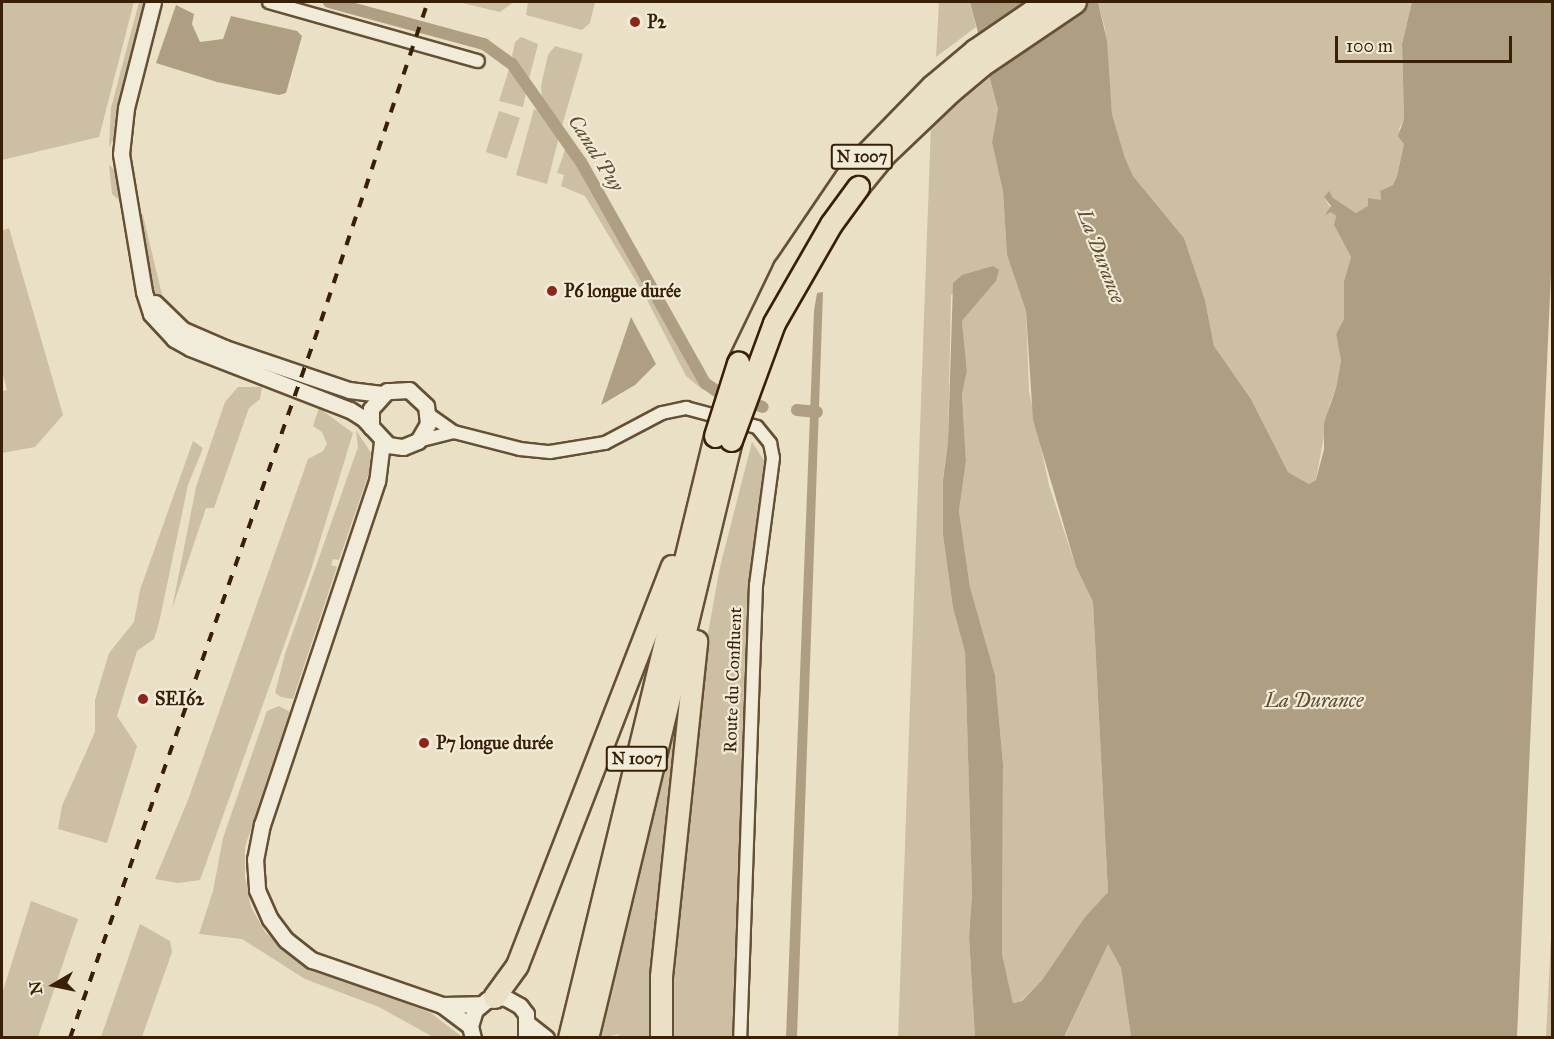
<!DOCTYPE html>
<meta charset="utf-8">
<style>
body{margin:0}
#map{position:relative;width:1554px;height:1039px;overflow:hidden;background:#eae0c5;font-family:"IM FELL Great Primer",serif}
div>[style]{position:absolute}
.green>*{inset:0;background:#ccbfa4;transform-origin:0 0}
.water>*{inset:0;background:#ae9f83}
.canal>*{height:12px;margin:-6px;padding:0 6px;transform-origin:6px;border-radius:6px;background:#ae9f83}
.roads{filter:drop-shadow(2px 0 #655034) drop-shadow(-2px 0 #655034) drop-shadow(0 2px #655034) drop-shadow(0 -2px #655034)}
.minor>*{height:12px;margin:-6px;padding:0 6px;transform-origin:6px;border-radius:6px;background:#f1ebd9}
.tertiary>*{height:15px;margin:-7.5px;padding:0 7.5px;transform-origin:7.5px;border-radius:7.5px;background:#f1ebd9}
.trunk>*{height:21px;margin:-10.5px;padding:0 10.5px;transform-origin:10.5px;border-radius:10.5px;background:#eae0c5}
.rail>*{height:4px;margin-top:-2px;transform-origin:0;background:repeating-linear-gradient(90deg,#392004 0 10px,transparent 0 20px)}
.bridges{filter:drop-shadow(2px 0 #392004) drop-shadow(-2px 0 #392004) drop-shadow(0 2px #392004) drop-shadow(0 -2px #392004)}
.trunk-bridge>*{height:21px;margin:-10.5px;padding:0 10.5px;transform-origin:10.5px;border-radius:10.5px;background:#eae0c5}
.dots>*{width:16px;height:16px;translate:-50% -50%;box-sizing:border-box;border:3px solid #f1ebd9;border-radius:50%}
span{translate:-50% -50%;white-space:nowrap;text-align:center;line-height:1.15;-webkit-text-stroke:4.5px #f1ebd9;paint-order:stroke}
.shield-label span{padding:2px 4px;background:#f1ebd9;border:2px solid;border-radius:4px;-webkit-text-stroke-width:0}
.shield-label{font-size:16px;color:#392004;font-weight:700}
.poi-label{font-size:18px;color:#392004;font-weight:700}
.left{translate:0 -50%;text-align:left}
.street-label{font-size:18px;color:#392004}
.water-label{font-size:20px;color:#624c30;font-style:italic}
.frame{position:absolute;inset:0;border:3px solid #392004;pointer-events:none}
.north{position:absolute;left:24px;top:955px;width:60px;height:60px;-webkit-text-stroke:4px #f1ebd9;paint-order:stroke;rotate:261deg;font-size:16px;font-weight:700;line-height:24px;text-align:center;color:#392004}
.north::after{content:'';display:block;margin:auto;width:21px;height:27px;background:#392004;clip-path:polygon(50% 0,100% 100%,50% 72%,0 100%)}
.scale{position:absolute;left:1335px;top:36px;width:177px;height:27px;box-sizing:border-box;border:3px solid #392004;border-top:0;padding-left:8px;font-size:18px;line-height:21px;white-space:nowrap;color:#392004;-webkit-text-stroke:4px #f1ebd9;paint-order:stroke}
</style>
<div id="map">
<div class="green">
<div style="clip-path:polygon(2px 2px,134px 2px,99px 137px,2px 160px)"></div>
<div style="clip-path:polygon(139px 2px,147px 2px,115px 137px,109px 147px,111px 108px)"></div>
<div style="clip-path:polygon(458px 2px,514px 2px,500px 12px)"></div>
<div style="clip-path:polygon(528px 2px,595px 2px,590px 23px,582px 30px,526px 15px)"></div>
<div style="clip-path:polygon(939px 2px,970px 2px,976px 27px,936px 57px)"></div>
<div style="clip-path:polygon(1098px 2px,1412px 2px,1402px 44px,1404px 119px,1399px 129px,1404px 144px,1397px 176px,1393px 185px,1380px 191px,1381px 200px,1356px 213px,1327px 195px,1325px 199px,1336px 217px,1334px 225px,1351px 257px,1344px 281px,1344px 319px,1336px 334px,1341px 361px,1336px 388px,1330px 403px,1316px 480px,1309px 484px,1288px 472px,1251px 399px,1214px 346px,1205px 300px,1184px 238px,1133px 176px,1125px 158px,1112px 114px,1105px 29px)"></div>
<div style="clip-path:polygon(521px 37px,538px 44px,529px 79px,512px 57px,515px 42px)"></div>
<div style="clip-path:polygon(555px 46px,583px 54px,561px 129px,542px 100px,541px 86px,548px 55px)"></div>
<div style="clip-path:polygon(510px 66px,527px 89px,523px 107px,499px 101px)"></div>
<div style="clip-path:polygon(991px 74px,998px 109px,992px 142px,1003px 192px,1007px 255px,1026px 311px,1029px 391px,1049px 485px,1076px 567px,1093px 602px,1108px 892px,1085px 917px,1042px 980px,1021px 1001px,1013px 1003px,1002px 954px,1003px 764px,995px 675px,970px 587px,959px 511px,966px 461px,962px 394px,967px 371px,962px 321px,996px 281px,992px 266px,951px 295px,948px 441px,943px 477px,943px 535px,953px 608px,965px 651px,972px 894px,969px 937px,975px 1037px,898px 1038px,931px 124px)"></div>
<div style="clip-path:polygon(540px 103px,560px 133px,547px 184px,516px 175px,534px 109px,538px 111px)"></div>
<div style="left:499px;top:111px;width:22px;height:43px;rotate:18deg"></div>
<div style="clip-path:polygon(566px 147px,704px 387px,703px 390px,686px 376px,645px 296px,585px 196px,561px 186px,564px 175px,557px 173px)"></div>
<div style="clip-path:polygon(109px 165px,116px 171px,119px 200px,112px 194px)"></div>
<div style="clip-path:polygon(134px 208px,143px 215px,162px 295px,184px 319px,230px 341px,232px 348px,194px 331px,156px 297px)"></div>
<div style="clip-path:polygon(9px 228px,63px 415px,35px 447px,2px 453px,2px 391px,7px 390px,2px 371px,2px 231px)"></div>
<div style="clip-path:polygon(238px 387px,262px 387px,260px 399px,249px 408px,214px 508px,206px 508px,172px 609px,196px 487px,225px 402px)"></div>
<div style="clip-path:polygon(319px 408px,353px 433px,311px 570px,200px 880px,178px 883px,155px 879px,188px 800px,308px 459px,323px 451px,327px 444px,322px 432px,313px 426px)"></div>
<div style="clip-path:polygon(356px 430px,371px 453px,369px 473px,339px 560px,333px 559px,331px 565px,337px 567px,293px 699px,281px 697px,275px 693px,285px 654px,358px 447px)"></div>
<div style="clip-path:polygon(193px 441px,203px 448px,188px 485px,159px 623px,154px 639px,137px 651px,117px 716px,137px 746px,107px 843px,58px 829px,62px 806px,95px 732px,95px 700px,109px 653px,134px 622px,140px 590px)"></div>
<div style="clip-path:polygon(752px 442px,767px 465px,750px 584px,732px 1037px,670px 1038px,671px 958px,700px 677px,720px 567px)"></div>
<div style="clip-path:polygon(279px 706px,290px 712px,245px 847px,245px 877px,251px 907px,265px 932px,302px 964px,431px 1013px,462px 1037px,433px 1037px,379px 1007px,305px 979px,242px 939px,199px 934px,213px 891px,223px 838px,267px 711px)"></div>
<div style="clip-path:polygon(676px 716px,680px 718px,655px 1037px,617px 1037px,620px 1034px,601px 1038px)"></div>
<div style="clip-path:polygon(31px 901px,78px 919px,38px 1037px,2px 1037px,2px 994px)"></div>
<div style="clip-path:polygon(1552px 917px,1552px 1037px,1546px 1037px)"></div>
<div style="clip-path:polygon(140px 924px,170px 941px,172px 952px,142px 1037px,101px 1037px)"></div>
<div style="clip-path:polygon(1108px 943px,1121px 968px,1131px 1037px,1064px 1038px)"></div>
</div>
<div class="water">
<div style="clip-path:polygon(970px 2px,1098px 2px,1107px 41px,1112px 114px,1125px 158px,1133px 176px,1184px 238px,1205px 300px,1214px 346px,1251px 399px,1288px 472px,1309px 484px,1316px 480px,1324px 449px,1324px 423px,1336px 388px,1341px 361px,1336px 334px,1344px 319px,1344px 281px,1351px 257px,1334px 225px,1336px 216px,1331px 212px,1325px 215px,1331px 206px,1324px 197px,1329px 191px,1333px 198px,1356px 213px,1368px 206px,1368px 198px,1381px 200px,1380px 191px,1393px 185px,1397px 176px,1404px 144px,1398px 136px,1404px 119px,1402px 44px,1412px 2px,1552px 2px,1552px 251px,1517px 1037px,1131px 1037px,1121px 968px,1108px 944px,1064px 1037px,975px 1037px,969px 937px,972px 894px,965px 652px,953px 608px,943px 535px,943px 480px,948px 441px,953px 283px,962px 275px,993px 266px,999px 270px,996px 281px,962px 321px,967px 371px,962px 394px,966px 461px,959px 511px,970px 587px,995px 675px,1003px 764px,1002px 954px,1013px 1003px,1022px 1001px,1042px 980px,1085px 917px,1108px 892px,1093px 602px,1076px 567px,1033px 420px,1026px 311px,1007px 255px,1003px 192px,992px 142px,998px 109px)"></div>
<div style="clip-path:polygon(176px 5px,194px 14px,192px 24px,200px 42px,223px 39px,231px 16px,297px 31px,302px 36px,286px 93px,279px 95px,217px 82px,156px 63px)"></div>
<div style="clip-path:polygon(823px 292px,797px 1037px,786px 1038px,814px 311px,817px 293px)"></div>
<div style="clip-path:polygon(631px 317px,656px 364px,635px 385px,601px 405px)"></div>
</div>
<div class="canal">
<div style="left:329px;top:2px;width:161px;rotate:15.2deg"></div>
<div style="left:484px;top:44px;width:34px;rotate:36deg"></div>
<div style="left:512px;top:64px;width:120px;rotate:54.9deg"></div>
<div style="left:581px;top:162px;width:253px;rotate:60.7deg"></div>
<div style="left:705px;top:383px;width:16px;rotate:35deg"></div>
<div style="left:718px;top:392px;width:47px;rotate:18.4deg"></div>
<div style="left:797px;top:410px;width:20px;rotate:6deg"></div>
</div>
<div class="roads">
<div class="minor">
<div style="left:269px;top:2px;width:217px;rotate:15.8deg"></div>
<div style="left:428px;top:414px;width:32px;rotate:35deg"></div>
<div style="left:454px;top:432px;width:68px;rotate:14.4deg"></div>
<div style="left:520px;top:449px;width:30px;rotate:6deg"></div>
<div style="left:550px;top:452px;width:56px;rotate:-9.3deg"></div>
<div style="left:605px;top:443px;width:64px;rotate:-27.8deg"></div>
<div style="left:662px;top:413px;width:25px;rotate:-12deg"></div>
<div style="left:686px;top:408px;width:73px;rotate:15deg"></div>
<div style="left:757px;top:427px;width:21px;rotate:51deg"></div>
<div style="left:770px;top:443px;width:15px;rotate:79deg"></div>
<div style="left:773px;top:458px;width:128px;rotate:97.6deg"></div>
<div style="left:756px;top:585px;width:453px;rotate:92deg"></div>
<div style="left:418px;top:441px;width:37px;rotate:-14deg"></div>
</div>
<div class="tertiary">
<div style="left:153px;top:2px;width:109px;rotate:104.3deg"></div>
<div style="left:126px;top:108px;width:46px;rotate:96.2deg"></div>
<div style="left:121px;top:154px;width:140px;rotate:80.5deg"></div>
<div style="left:144px;top:292px;width:23px;rotate:72deg"></div>
<div style="left:151px;top:314px;width:34px;rotate:47deg"></div>
<div style="left:174px;top:339px;width:18px;rotate:29deg"></div>
<div style="left:190px;top:348px;width:172px;rotate:21.2deg"></div>
<div style="left:350px;top:410px;width:15px;rotate:32deg"></div>
<div style="left:363px;top:418px;width:37px;rotate:47deg"></div>
<div style="left:388px;top:445px;width:15px;rotate:8deg"></div>
<div style="left:403px;top:447px;width:16px;rotate:-22deg"></div>
<div style="left:418px;top:441px;width:20px;rotate:-60deg"></div>
<div style="left:428px;top:424px;width:18px;rotate:-96deg"></div>
<div style="left:426px;top:406px;width:23px;rotate:-137deg"></div>
<div style="left:409px;top:390px;width:22px;rotate:177deg"></div>
<div style="left:387px;top:391px;width:24px;rotate:132deg"></div>
<div style="left:371px;top:409px;width:18px;rotate:90deg"></div>
<div style="left:155px;top:303px;width:39px;rotate:44deg"></div>
<div style="left:183px;top:330px;width:46px;rotate:23.2deg"></div>
<div style="left:225px;top:348px;width:131px;rotate:18.7deg"></div>
<div style="left:349px;top:390px;width:33px;rotate:7deg"></div>
<div style="left:382px;top:442px;width:39px;rotate:97deg"></div>
<div style="left:377px;top:481px;width:362px;rotate:108.5deg"></div>
<div style="left:262px;top:824px;width:36px;rotate:101deg"></div>
<div style="left:255px;top:859px;width:31px;rotate:86deg"></div>
<div style="left:257px;top:890px;width:32px;rotate:66deg"></div>
<div style="left:270px;top:919px;width:26px;rotate:53deg"></div>
<div style="left:286px;top:940px;width:33px;rotate:38deg"></div>
<div style="left:312px;top:960px;width:138px;rotate:19.1deg"></div>
<div style="left:442px;top:1005px;width:35px;rotate:37deg"></div>
<div style="left:442px;top:1005px;width:39px;rotate:-1deg"></div>
<div style="left:528px;top:1024px;width:23px;rotate:38deg"></div>
<div style="left:473px;top:1038px;width:12px;rotate:-104deg"></div>
<div style="left:470px;top:1026px;width:17px;rotate:-73deg"></div>
<div style="left:475px;top:1010px;width:16px;rotate:-40deg"></div>
<div style="left:487px;top:1000px;width:17px;rotate:-10deg"></div>
<div style="left:504px;top:997px;width:18px;rotate:29deg"></div>
<div style="left:520px;top:1006px;width:10px;rotate:53deg"></div>
<div style="left:526px;top:1014px;width:24px;rotate:90deg"></div>
</div>
<div class="trunk">
<div style="left:858px;top:187px;width:41px;rotate:-50.9deg"></div>
<div style="left:884px;top:155px;width:91px;rotate:-43.7deg"></div>
<div style="left:950px;top:92px;width:42px;rotate:-40.2deg"></div>
<div style="left:982px;top:65px;width:112px;rotate:-34.1deg"></div>
<div style="left:738px;top:363px;width:106px;rotate:-64.2deg"></div>
<div style="left:784px;top:268px;width:121px;rotate:-55.8deg"></div>
<div style="left:852px;top:168px;width:115px;rotate:-45.7deg"></div>
<div style="left:932px;top:86px;width:56px;rotate:-39.9deg"></div>
<div style="left:975px;top:50px;width:85px;rotate:-34.4deg"></div>
<div style="left:494px;top:997px;width:39px;rotate:-54deg"></div>
<div style="left:517px;top:965px;width:428px;rotate:-68.8deg"></div>
<div style="left:569px;top:1038px;width:619px;rotate:-76.37deg"></div>
<div style="left:587px;top:1038px;width:615px;rotate:-76.46deg"></div>
<div style="left:661px;top:1038px;width:62px;rotate:-90deg"></div>
<div style="left:661px;top:976px;width:337px;rotate:-84deg"></div>
</div>
</div>
<div class="rail">
<div style="left:70px;top:1038px;width:760px;rotate:-70.71deg"></div>
<div style="left:321px;top:321px;width:336px;rotate:-71.5deg"></div>
</div>
<div class="bridges">
<div class="trunk-bridge">
<div style="left:715px;top:436px;width:77px;rotate:-72.5deg"></div>
<div style="left:731px;top:440px;width:125px;rotate:-69.8deg"></div>
<div style="left:774px;top:323px;width:114px;rotate:-60.1deg"></div>
<div style="left:831px;top:224px;width:46px;rotate:-53.9deg"></div>
</div>
</div>
<div class="dots">
<div style="left:635px;top:22px;background:#8f2418"></div>
<div style="left:552px;top:291px;background:#8f2418"></div>
<div style="left:143px;top:699px;background:#8f2418"></div>
<div style="left:424px;top:743px;background:#8f2418"></div>
</div>
<div class="shield-label">
<span style="left:862px;top:157px">N 1007</span>
<span style="left:637px;top:759px">N 1007</span>
</div>
<div class="poi-label">
<span class="left" style="left:647px;top:22px">P2</span>
<span class="left" style="left:564px;top:291px">P6 longue durée</span>
<span class="left" style="left:155px;top:699px">SEI62</span>
<span class="left" style="left:436px;top:743px">P7 longue durée</span>
</div>
<div class="street-label">
<span style="left:733px;top:680px;rotate:-88deg">Route du Confluent</span>
</div>
<div class="water-label">
<span style="left:596px;top:153px;rotate:58deg">Canal Puy</span>
<span style="left:1101px;top:256px;rotate:69deg">La Durance</span>
<span style="left:1314px;top:700px">La Durance</span>
</div>
<div class="frame"></div>
<div class="north">N</div>
<div class="scale">100 m</div>
</div>
